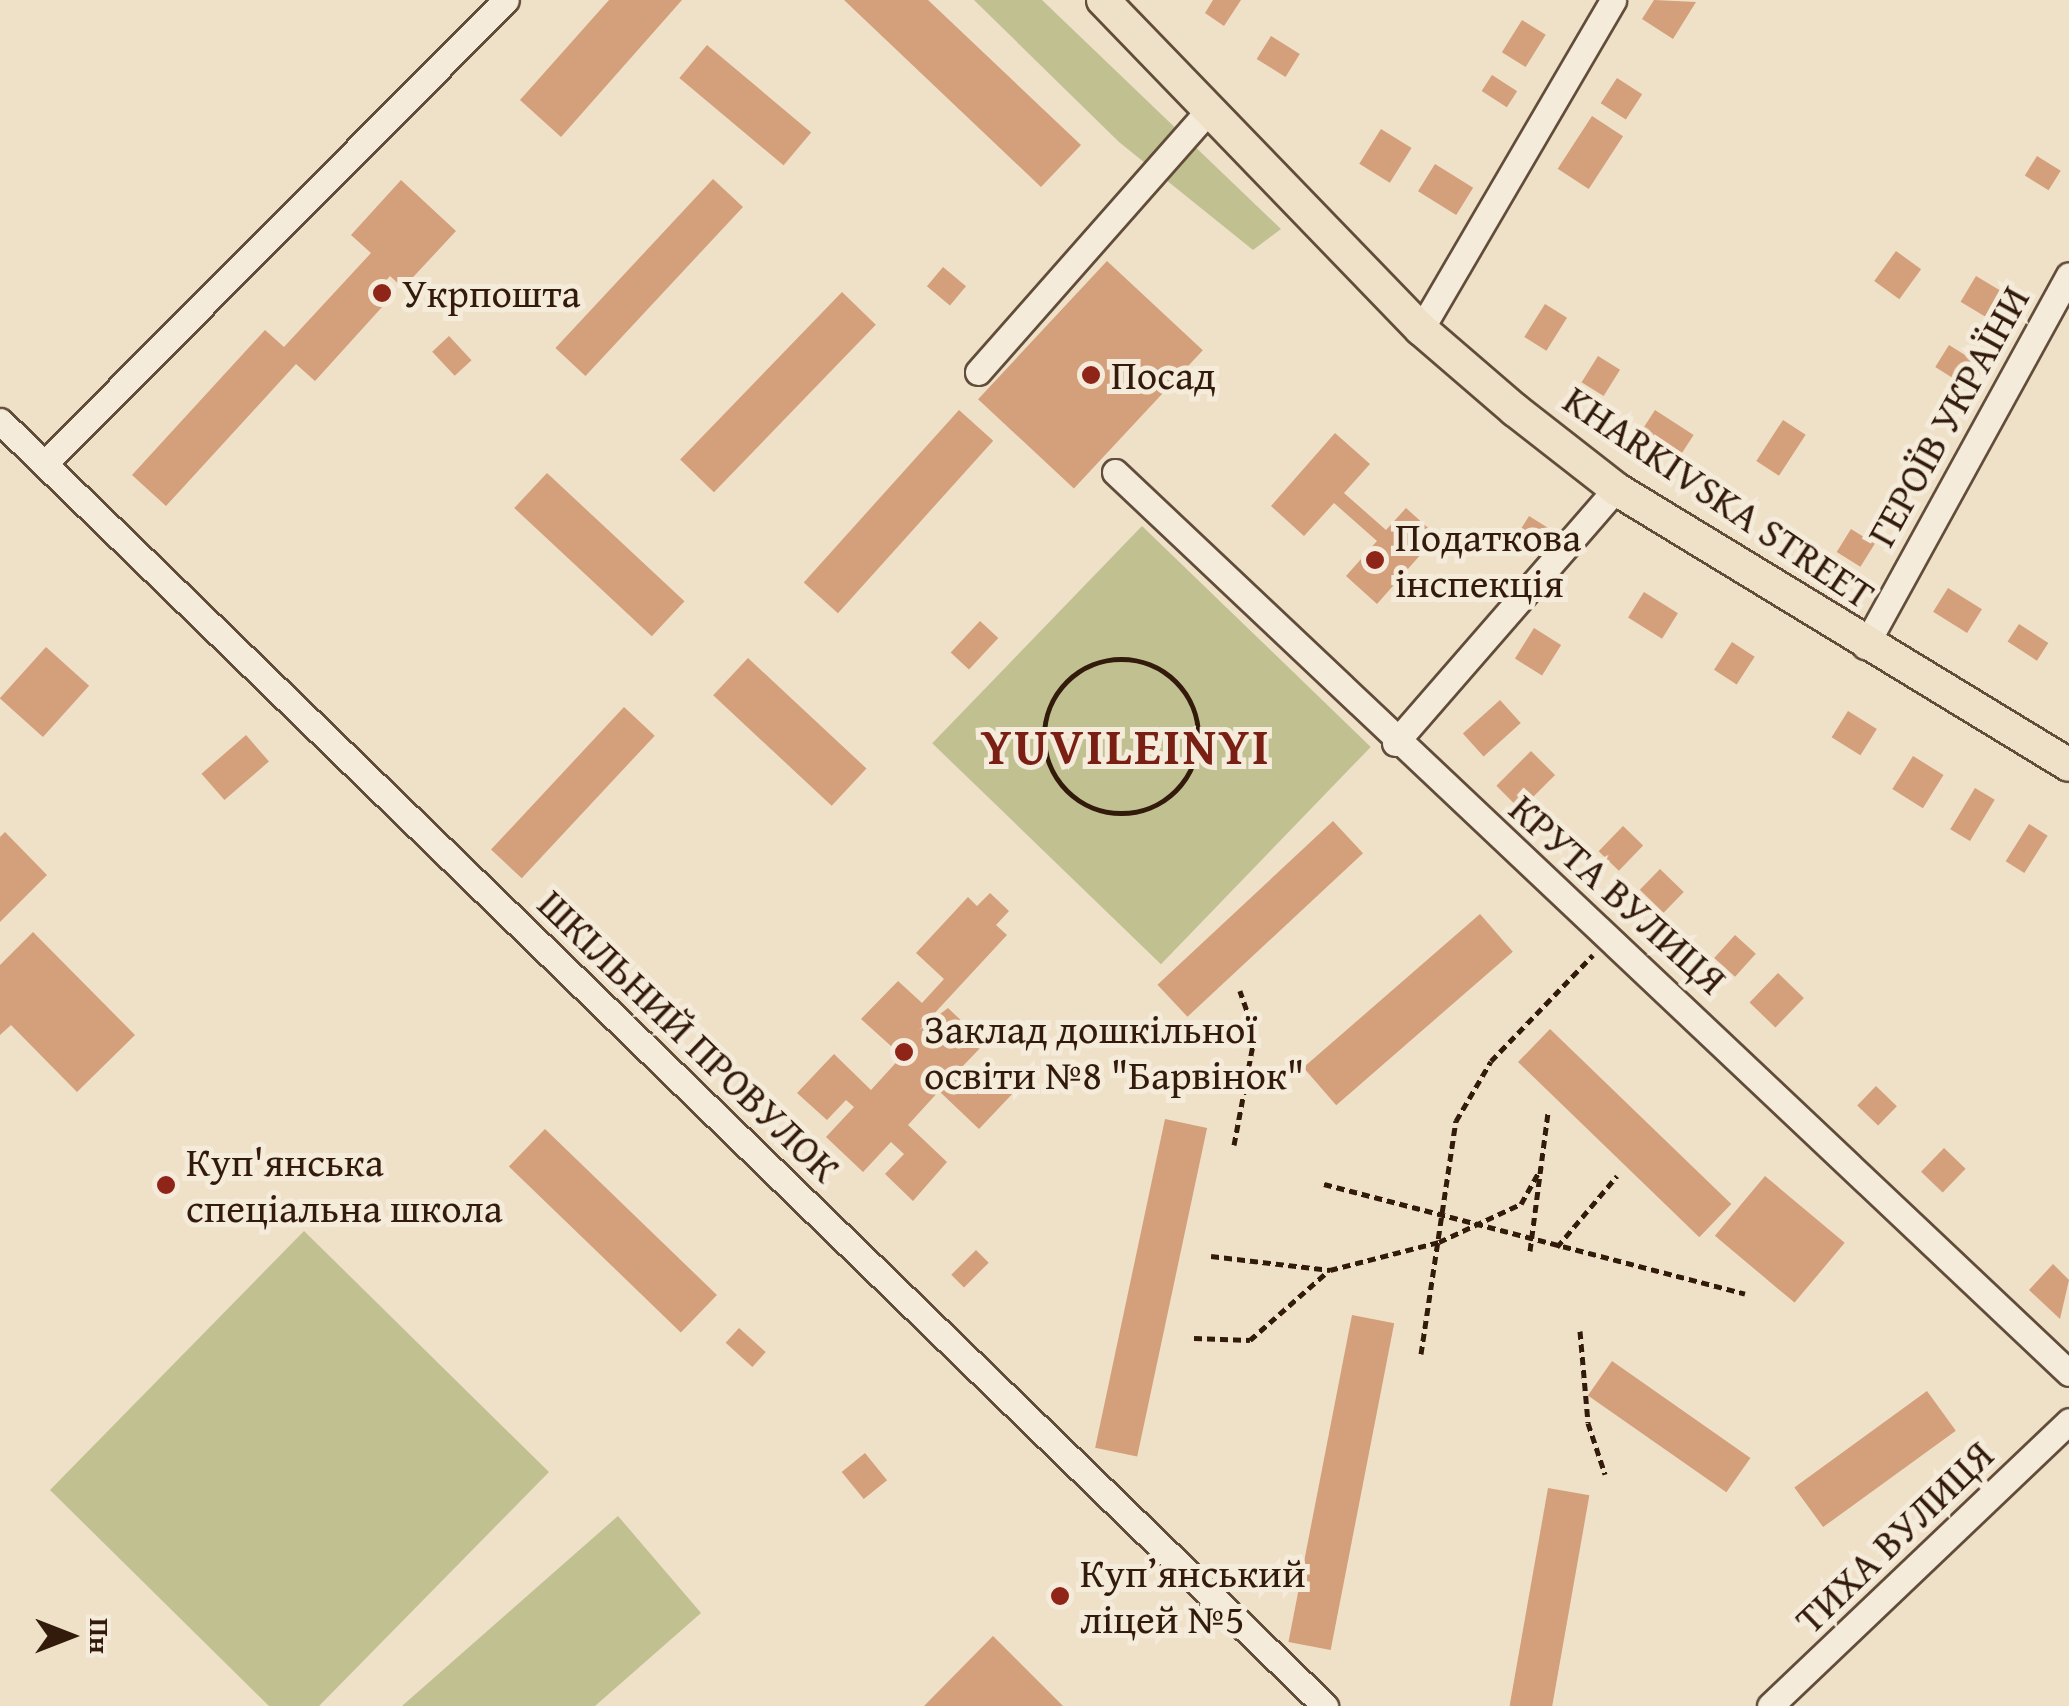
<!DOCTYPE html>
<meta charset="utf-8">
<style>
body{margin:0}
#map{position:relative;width:2069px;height:1706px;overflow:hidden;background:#efe0c8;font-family:"Gentium Book Plus",serif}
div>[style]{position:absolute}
.green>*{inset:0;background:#c0c091;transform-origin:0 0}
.building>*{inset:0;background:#d49f7b;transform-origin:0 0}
.path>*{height:5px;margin-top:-2.5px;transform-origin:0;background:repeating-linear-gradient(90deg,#331b0b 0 8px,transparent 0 13px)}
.path>.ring{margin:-2.5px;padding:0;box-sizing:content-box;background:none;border:5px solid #331b0b;border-radius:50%}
.roads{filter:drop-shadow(2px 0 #624c3a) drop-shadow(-2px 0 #624c3a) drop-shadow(0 2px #624c3a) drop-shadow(0 -2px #624c3a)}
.minor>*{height:25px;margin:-12.5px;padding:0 12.5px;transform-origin:12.5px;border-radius:12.5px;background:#f5ebdb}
.major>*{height:32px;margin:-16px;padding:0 16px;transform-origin:16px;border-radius:16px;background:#efe0c8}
.dots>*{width:28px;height:28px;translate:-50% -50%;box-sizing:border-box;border:5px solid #f5ebdb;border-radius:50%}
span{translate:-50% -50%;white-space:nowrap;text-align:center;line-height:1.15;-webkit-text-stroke:10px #f5ebdb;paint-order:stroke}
.poi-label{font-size:40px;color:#331b0b}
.left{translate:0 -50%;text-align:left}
.street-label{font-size:40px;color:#331b0b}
.district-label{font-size:50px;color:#7a1f14;font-weight:700;letter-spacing:2.5px}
.north{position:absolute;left:20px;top:1586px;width:100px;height:100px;-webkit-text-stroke:8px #f5ebdb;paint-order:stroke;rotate:90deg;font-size:28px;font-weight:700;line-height:40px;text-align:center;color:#331b0b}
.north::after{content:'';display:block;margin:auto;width:35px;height:45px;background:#331b0b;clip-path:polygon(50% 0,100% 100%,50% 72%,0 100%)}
</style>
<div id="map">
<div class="green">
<div style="clip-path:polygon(974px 0,1042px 0,1281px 229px,1253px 250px,1119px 142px)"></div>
<div style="left:1142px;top:526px;width:318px;height:302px;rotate:44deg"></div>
<div style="clip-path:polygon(304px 1231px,549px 1472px,319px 1706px,269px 1706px,50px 1490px)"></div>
<div style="clip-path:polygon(618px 1516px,701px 1613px,595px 1706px,402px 1706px)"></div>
</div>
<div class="building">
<div style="clip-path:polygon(609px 0,682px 0,561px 137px,520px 100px)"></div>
<div style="clip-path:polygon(844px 0,928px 0,1081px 145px,1041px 187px)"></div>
<div style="clip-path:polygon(1213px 0,1241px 0,1224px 26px,1205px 13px)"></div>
<div style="clip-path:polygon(1654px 0,1696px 2px,1673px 39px,1642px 19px)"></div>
<div style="left:1522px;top:20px;width:28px;height:38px;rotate:32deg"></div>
<div style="left:1271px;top:36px;width:34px;height:27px;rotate:32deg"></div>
<div style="left:707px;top:45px;width:136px;height:43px;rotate:40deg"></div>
<div style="left:1492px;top:75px;width:30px;height:19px;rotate:33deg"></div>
<div style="left:1617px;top:78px;width:30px;height:30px;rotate:33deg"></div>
<div style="left:1592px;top:116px;width:37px;height:63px;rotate:33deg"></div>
<div style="left:1381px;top:129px;width:36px;height:41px;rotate:32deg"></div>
<div style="left:2037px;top:156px;width:28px;height:23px;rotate:32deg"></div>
<div style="left:1435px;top:164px;width:45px;height:32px;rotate:32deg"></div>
<div style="left:713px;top:179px;width:41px;height:231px;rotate:43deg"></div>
<div style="clip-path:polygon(401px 180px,456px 231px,403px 288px,390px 276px,372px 296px,383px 306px,315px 381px,296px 364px,166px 506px,132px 475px,265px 330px,284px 347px,371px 253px,351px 235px)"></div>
<div style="left:1896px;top:251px;width:31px;height:37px;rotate:36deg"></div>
<div style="left:1107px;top:261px;width:131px;height:189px;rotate:43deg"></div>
<div style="left:943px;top:267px;width:30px;height:25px;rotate:40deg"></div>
<div style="left:1976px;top:276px;width:33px;height:30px;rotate:31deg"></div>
<div style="left:842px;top:292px;width:47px;height:233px;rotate:44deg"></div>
<div style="left:1545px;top:304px;width:26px;height:39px;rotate:32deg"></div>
<div style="left:449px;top:336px;width:33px;height:23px;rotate:47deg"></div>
<div style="left:1949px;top:345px;width:39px;height:26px;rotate:32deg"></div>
<div style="left:1598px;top:356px;width:26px;height:31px;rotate:32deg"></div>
<div style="left:959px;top:410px;width:46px;height:232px;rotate:42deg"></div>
<div style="left:1655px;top:410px;width:46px;height:27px;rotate:33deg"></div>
<div style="left:1783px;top:420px;width:27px;height:49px;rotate:33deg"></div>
<div style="clip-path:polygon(1335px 433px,1370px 464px,1344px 493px,1386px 530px,1406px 508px,1437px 536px,1377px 604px,1346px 576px,1377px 541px,1334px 503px,1304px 536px,1271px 506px)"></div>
<div style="left:547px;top:473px;width:188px;height:48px;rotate:43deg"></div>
<div style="left:1529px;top:516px;width:26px;height:26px;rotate:32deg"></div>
<div style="left:1851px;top:529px;width:28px;height:27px;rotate:32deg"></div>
<div style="left:1948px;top:588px;width:40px;height:28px;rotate:32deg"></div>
<div style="left:1644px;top:592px;width:40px;height:30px;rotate:32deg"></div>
<div style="left:980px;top:621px;width:25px;height:43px;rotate:43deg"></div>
<div style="left:2019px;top:624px;width:35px;height:21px;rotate:33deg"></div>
<div style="left:1534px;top:628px;width:32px;height:36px;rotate:32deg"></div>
<div style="left:1732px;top:642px;width:27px;height:33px;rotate:33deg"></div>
<div style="left:46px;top:647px;width:58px;height:69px;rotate:42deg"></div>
<div style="left:748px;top:658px;width:162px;height:51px;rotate:43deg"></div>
<div style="left:1500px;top:700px;width:31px;height:50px;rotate:48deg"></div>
<div style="left:624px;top:707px;width:42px;height:195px;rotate:43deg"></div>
<div style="left:1848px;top:711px;width:34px;height:31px;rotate:32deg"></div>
<div style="left:246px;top:735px;width:35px;height:59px;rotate:49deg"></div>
<div style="left:1531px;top:751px;width:34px;height:49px;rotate:45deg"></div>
<div style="left:1913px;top:756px;width:36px;height:39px;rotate:32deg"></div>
<div style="left:1975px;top:788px;width:23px;height:48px;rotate:31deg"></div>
<div style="left:1333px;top:821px;width:44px;height:240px;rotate:47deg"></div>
<div style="left:2029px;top:824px;width:22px;height:44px;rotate:32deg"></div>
<div style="left:1623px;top:826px;width:28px;height:35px;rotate:44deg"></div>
<div style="clip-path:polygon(5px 832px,47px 875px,0 922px,0 837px)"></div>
<div style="left:1660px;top:869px;width:33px;height:29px;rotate:44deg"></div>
<div style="clip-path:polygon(990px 893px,1009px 911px,996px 925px,1007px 935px,919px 1030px,948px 1008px,985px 1043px,961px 1068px,975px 1081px,990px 1065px,1016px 1090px,979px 1129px,939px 1091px,908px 1125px,947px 1162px,913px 1201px,885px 1174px,904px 1154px,891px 1142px,863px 1172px,826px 1137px,854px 1107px,846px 1100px,827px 1120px,797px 1093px,834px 1054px,871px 1090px,902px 1056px,861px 1019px,898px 981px,922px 1003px,944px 979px,916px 953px,968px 897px,977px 906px)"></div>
<div style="left:1480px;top:914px;width:50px;height:234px;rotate:49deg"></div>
<div style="clip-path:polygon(33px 932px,135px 1035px,77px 1092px,11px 1025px,0 1035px,0 965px)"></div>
<div style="left:1735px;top:935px;width:28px;height:31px;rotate:42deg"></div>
<div style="left:1778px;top:973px;width:36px;height:41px;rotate:44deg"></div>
<div style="left:1550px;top:1029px;width:252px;height:46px;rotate:44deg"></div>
<div style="left:1876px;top:1086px;width:29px;height:27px;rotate:44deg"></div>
<div style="left:1165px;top:1119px;width:43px;height:336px;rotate:12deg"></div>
<div style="left:545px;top:1129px;width:239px;height:52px;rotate:44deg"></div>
<div style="left:1944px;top:1148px;width:30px;height:33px;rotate:44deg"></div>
<div style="left:1765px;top:1176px;width:104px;height:78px;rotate:40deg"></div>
<div style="left:976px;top:1250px;width:18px;height:35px;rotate:45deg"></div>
<div style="clip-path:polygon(2053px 1264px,2069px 1280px,2060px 1319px,2029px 1290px)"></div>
<div style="left:1352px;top:1315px;width:43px;height:333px;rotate:11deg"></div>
<div style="left:739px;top:1328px;width:36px;height:20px;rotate:42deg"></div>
<div style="left:1612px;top:1361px;width:169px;height:42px;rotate:35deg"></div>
<div style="left:1927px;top:1391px;width:49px;height:164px;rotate:54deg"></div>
<div style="left:865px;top:1453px;width:35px;height:30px;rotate:51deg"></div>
<div style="left:1548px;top:1488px;width:42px;height:221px;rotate:10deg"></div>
<div style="clip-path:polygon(993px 1636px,1063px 1706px,924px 1706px)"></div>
</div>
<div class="path">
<div class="ring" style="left:1044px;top:659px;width:149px;height:149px"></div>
<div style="left:1234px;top:1145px;width:113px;rotate:-79.3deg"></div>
<div style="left:1255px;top:1034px;width:46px;rotate:-109.2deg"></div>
<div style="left:1324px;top:1184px;width:435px;rotate:14.6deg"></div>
<div style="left:1557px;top:1247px;width:93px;rotate:-49.8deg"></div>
<div style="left:1530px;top:1251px;width:139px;rotate:-82.6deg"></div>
<div style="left:1211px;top:1256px;width:120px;rotate:6.7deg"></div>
<div style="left:1330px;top:1270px;width:113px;rotate:-14.4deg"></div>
<div style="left:1439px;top:1242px;width:90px;rotate:-24.9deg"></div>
<div style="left:1521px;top:1204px;width:41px;rotate:-60.9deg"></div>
<div style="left:1580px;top:1331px;width:92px;rotate:85deg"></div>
<div style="left:1588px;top:1423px;width:54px;rotate:71.6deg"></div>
<div style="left:1194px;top:1338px;width:56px;rotate:2deg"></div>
<div style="left:1250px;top:1340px;width:103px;rotate:-41.4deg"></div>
<div style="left:1421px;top:1354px;width:236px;rotate:-81.5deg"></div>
<div style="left:1456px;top:1121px;width:69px;rotate:-59.7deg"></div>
<div style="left:1491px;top:1061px;width:147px;rotate:-46.1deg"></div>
</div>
<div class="roads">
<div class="minor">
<div style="left:1421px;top:329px;width:381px;rotate:-59.7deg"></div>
<div style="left:978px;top:372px;width:351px;rotate:-48.6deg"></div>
<div style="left:0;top:421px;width:1846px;rotate:44.12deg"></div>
<div style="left:45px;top:463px;width:653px;rotate:-45.12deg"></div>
<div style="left:1115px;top:472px;width:1312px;rotate:43.36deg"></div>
<div style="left:1865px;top:646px;width:423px;rotate:-61.2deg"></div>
<div style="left:1395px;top:743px;width:337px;rotate:-49deg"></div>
<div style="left:1770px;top:1706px;width:413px;rotate:-43.6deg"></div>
</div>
<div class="major">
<div style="left:1103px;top:0;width:458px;rotate:46deg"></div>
<div style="left:1421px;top:329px;width:124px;rotate:40.8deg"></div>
<div style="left:1515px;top:410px;width:128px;rotate:38deg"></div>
<div style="left:1616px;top:489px;width:530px;rotate:31.35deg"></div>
</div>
</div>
<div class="dots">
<div style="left:382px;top:293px;background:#8f2418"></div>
<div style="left:1091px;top:375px;background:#8f2418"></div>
<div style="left:1375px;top:560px;background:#8f2418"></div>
<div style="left:904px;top:1052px;background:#8f2418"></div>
<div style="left:166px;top:1185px;background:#8f2418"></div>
<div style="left:1060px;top:1596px;background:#8f2418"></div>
</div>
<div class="poi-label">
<span class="left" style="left:402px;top:293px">Укрпошта</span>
<span class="left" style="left:1111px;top:375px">Посад</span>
<span class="left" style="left:1395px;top:560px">Податкова<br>інспекція</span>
<span class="left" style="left:924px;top:1052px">Заклад дошкільної<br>освіти №8 "Барвінок"</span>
<span class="left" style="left:186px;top:1185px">Куп'янська<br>спеціальна школа</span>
<span class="left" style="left:1080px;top:1596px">Куп’янський<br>ліцей №5</span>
</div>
<div class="street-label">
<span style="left:1948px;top:416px;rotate:-61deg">ГЕРОЇВ УКРАЇНИ</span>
<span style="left:1719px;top:497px;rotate:34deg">KHARKIVSKA STREET</span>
<span style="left:1618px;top:894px;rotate:42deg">КРУТА ВУЛИЦЯ</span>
<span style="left:689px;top:1036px;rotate:44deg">ШКІЛЬНИЙ ПРОВУЛОК</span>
<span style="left:1894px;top:1537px;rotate:-44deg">ТИХА ВУЛИЦЯ</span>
</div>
<div class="district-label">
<span style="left:1126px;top:746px">YUVILEINYI</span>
</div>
<div class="north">Пн</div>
</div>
